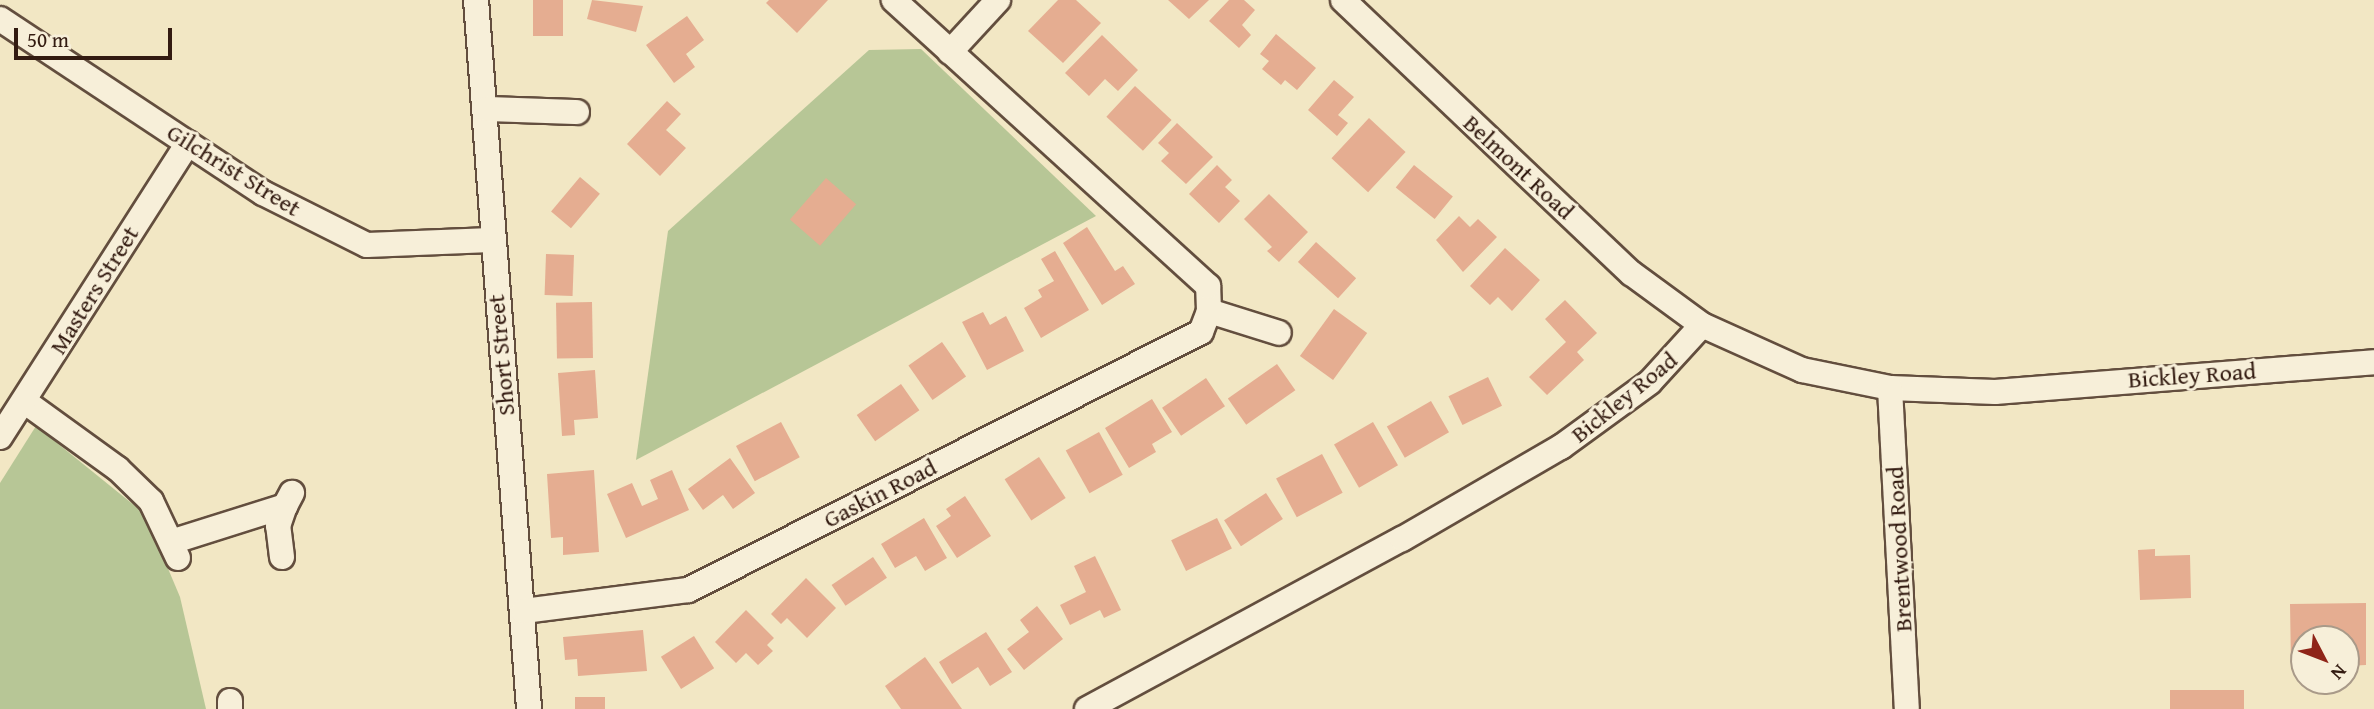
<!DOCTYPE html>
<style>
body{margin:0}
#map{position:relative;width:2374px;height:709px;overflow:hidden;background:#f2e7c4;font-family:"Gentium Book Plus",serif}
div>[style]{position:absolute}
.green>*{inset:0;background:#b7c696}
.building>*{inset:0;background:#e5ad91;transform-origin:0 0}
.roads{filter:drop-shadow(2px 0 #634e3e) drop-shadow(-2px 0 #634e3e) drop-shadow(0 2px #634e3e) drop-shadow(0 -2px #634e3e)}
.minor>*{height:24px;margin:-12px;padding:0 12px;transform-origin:12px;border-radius:12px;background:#f7efd9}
span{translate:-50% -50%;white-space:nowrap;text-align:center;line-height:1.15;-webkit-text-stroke:6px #f7efd9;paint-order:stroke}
.street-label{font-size:24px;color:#331b11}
.north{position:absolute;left:2290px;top:625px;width:70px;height:70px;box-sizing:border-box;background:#f7efd9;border:2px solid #a99a89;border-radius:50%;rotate:132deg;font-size:19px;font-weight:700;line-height:28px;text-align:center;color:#331b11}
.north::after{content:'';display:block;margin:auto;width:24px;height:32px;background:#8f2418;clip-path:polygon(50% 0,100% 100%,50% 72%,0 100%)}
.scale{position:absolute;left:14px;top:28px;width:158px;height:32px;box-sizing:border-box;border:4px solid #331b11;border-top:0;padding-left:9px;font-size:21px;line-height:24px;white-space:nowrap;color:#331b11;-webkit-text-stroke:5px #f7efd9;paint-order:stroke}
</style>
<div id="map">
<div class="green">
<div style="clip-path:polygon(921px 49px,1096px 216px,636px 460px,668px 231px,869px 50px)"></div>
<div style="clip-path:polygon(36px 426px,145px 514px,180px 597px,206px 709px,0 709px,0 483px)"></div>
</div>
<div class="building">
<div style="left:533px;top:0;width:30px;height:36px"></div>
<div style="clip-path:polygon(592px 0,643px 6px,636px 32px,587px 19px)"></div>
<div style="clip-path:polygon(769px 0,828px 0,797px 33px,766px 3px)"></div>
<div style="clip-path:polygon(1058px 0,1076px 0,1101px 23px,1063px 63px,1028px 31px)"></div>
<div style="clip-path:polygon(1168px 0,1209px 0,1189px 19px)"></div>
<div style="clip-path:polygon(1229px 0,1244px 0,1255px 10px,1242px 25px,1251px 35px,1239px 48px,1209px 21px)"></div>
<div style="clip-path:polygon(687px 16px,704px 40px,686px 54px,695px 67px,674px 83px,646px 45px)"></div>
<div style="clip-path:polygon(1276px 34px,1316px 68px,1297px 90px,1285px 80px,1281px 85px,1262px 69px,1269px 61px,1260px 54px)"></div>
<div style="clip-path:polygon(1102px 35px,1138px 70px,1118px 91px,1105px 79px,1089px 96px,1065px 73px)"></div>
<div style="clip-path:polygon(1334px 80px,1354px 97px,1338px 115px,1348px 123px,1337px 136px,1308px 110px)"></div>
<div style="left:1135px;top:86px;width:50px;height:42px;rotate:43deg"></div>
<div style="clip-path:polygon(667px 101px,681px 114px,666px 130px,686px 148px,660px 176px,627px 144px)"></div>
<div style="left:1369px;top:118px;width:50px;height:55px;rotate:43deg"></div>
<div style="clip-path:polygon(1177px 123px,1213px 157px,1186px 184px,1161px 161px,1169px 153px,1158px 143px)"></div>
<div style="clip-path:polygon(1217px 165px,1232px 180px,1225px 187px,1240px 201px,1219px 223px,1189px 194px)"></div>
<div style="left:1414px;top:165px;width:50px;height:29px;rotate:39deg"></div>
<div style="left:580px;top:177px;width:26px;height:45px;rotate:40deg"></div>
<div style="left:826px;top:178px;width:40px;height:55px;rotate:41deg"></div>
<div style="clip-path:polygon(1269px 194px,1308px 232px,1279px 262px,1267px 251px,1272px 247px,1244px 219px)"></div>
<div style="clip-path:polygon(1459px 216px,1470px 227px,1478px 219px,1497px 237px,1463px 272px,1436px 240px)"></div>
<div style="clip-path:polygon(1087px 227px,1115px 271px,1123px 266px,1135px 284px,1102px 305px,1063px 243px)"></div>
<div style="left:1316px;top:242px;width:54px;height:27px;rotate:42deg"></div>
<div style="clip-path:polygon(1505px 248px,1540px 280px,1512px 311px,1498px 297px,1490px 305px,1470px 286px)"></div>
<div style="clip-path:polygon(1055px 251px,1089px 310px,1041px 338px,1024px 308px,1042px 297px,1038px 290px,1054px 281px,1041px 259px)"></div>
<div style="left:546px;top:254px;width:28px;height:41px;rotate:2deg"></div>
<div style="clip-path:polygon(1565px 300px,1597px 333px,1577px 352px,1584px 360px,1547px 395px,1529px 377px,1566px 342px,1545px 319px)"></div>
<div style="left:592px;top:302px;width:56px;height:36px;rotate:89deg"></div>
<div style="left:1334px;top:309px;width:41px;height:58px;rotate:36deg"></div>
<div style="clip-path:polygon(983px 312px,990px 325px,1006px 316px,1024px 351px,987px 370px,962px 322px)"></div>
<div style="left:942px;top:342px;width:42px;height:41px;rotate:55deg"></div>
<div style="left:1277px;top:364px;width:32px;height:60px;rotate:55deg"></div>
<div style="clip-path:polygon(595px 370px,598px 418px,574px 420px,575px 435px,562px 436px,558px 373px)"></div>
<div style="left:1488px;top:377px;width:32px;height:44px;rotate:64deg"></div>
<div style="left:1206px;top:378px;width:34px;height:53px;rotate:56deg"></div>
<div style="left:901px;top:384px;width:32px;height:54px;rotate:55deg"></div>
<div style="clip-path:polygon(1152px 399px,1172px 432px,1152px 444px,1156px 452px,1129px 468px,1105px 428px)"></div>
<div style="left:1431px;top:401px;width:36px;height:51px;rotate:60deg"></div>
<div style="left:781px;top:422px;width:40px;height:51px;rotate:62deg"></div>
<div style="left:1373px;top:422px;width:50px;height:45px;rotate:60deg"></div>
<div style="left:1099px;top:432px;width:49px;height:38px;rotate:61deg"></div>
<div style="left:1322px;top:454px;width:44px;height:52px;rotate:62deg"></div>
<div style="left:1039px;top:457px;width:49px;height:41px;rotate:57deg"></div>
<div style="clip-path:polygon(730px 458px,755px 493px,733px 509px,723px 495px,703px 510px,688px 489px)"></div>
<div style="clip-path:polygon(594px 470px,599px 552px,563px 555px,563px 537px,551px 538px,547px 474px)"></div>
<div style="clip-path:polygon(672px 470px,689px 510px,626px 538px,607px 494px,632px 483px,642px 506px,658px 499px,650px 480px)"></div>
<div style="left:1266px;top:493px;width:31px;height:50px;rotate:57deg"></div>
<div style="clip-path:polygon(965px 496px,991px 536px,957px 558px,936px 526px,951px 516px,946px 509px)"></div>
<div style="clip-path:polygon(924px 518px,947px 558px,925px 571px,916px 556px,895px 568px,881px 544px)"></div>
<div style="left:1217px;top:518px;width:34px;height:51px;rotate:64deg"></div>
<div style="clip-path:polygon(2155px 549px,2155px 556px,2190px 555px,2191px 598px,2140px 600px,2138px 550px)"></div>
<div style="clip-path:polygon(1095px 556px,1121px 610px,1104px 618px,1100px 610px,1070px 625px,1060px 605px,1086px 592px,1074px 566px)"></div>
<div style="left:873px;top:557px;width:25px;height:50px;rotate:56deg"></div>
<div style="clip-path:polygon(806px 578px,836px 608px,807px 638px,787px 618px,781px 624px,771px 614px)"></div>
<div style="clip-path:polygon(2366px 603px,2366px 665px,2346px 666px,2346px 639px,2304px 639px,2304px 666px,2291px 666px,2290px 604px)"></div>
<div style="clip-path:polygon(1037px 606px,1063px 639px,1024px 670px,1007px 649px,1029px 632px,1020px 620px)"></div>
<div style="clip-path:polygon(746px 610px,774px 638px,767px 645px,773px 651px,758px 665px,746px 653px,736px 663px,715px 642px)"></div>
<div style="clip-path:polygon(643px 630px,647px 671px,578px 676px,577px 659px,565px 660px,563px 637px)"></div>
<div style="clip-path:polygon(986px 632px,1012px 672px,990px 686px,978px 667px,952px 684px,939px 662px)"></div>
<div style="left:694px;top:636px;width:38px;height:39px;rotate:58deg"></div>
<div style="clip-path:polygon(925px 657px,962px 709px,901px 709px,885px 686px)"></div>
<div style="left:2244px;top:690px;width:19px;height:74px;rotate:90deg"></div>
<div style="left:605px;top:697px;width:12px;height:30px;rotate:90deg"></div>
</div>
<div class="roads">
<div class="minor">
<div style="left:476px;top:0;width:711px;rotate:85.72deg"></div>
<div style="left:1343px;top:0;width:397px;rotate:43.5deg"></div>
<div style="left:1631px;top:273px;width:88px;rotate:36.2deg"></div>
<div style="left:1702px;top:325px;width:110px;rotate:24.2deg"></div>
<div style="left:1802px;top:370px;width:90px;rotate:11.6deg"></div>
<div style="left:1890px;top:388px;width:105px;rotate:2.2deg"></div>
<div style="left:1995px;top:392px;width:380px;rotate:-4.5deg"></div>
<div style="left:0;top:19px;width:315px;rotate:33.5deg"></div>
<div style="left:263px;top:193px;width:116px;rotate:26.6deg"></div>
<div style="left:367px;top:245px;width:124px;rotate:-2.3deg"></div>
<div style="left:950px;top:52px;width:71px;rotate:-47.3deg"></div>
<div style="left:486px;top:109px;width:91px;rotate:1.9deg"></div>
<div style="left:1209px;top:311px;width:73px;rotate:17.4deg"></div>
<div style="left:1890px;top:388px;width:321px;rotate:87deg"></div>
<div style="left:24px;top:401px;width:116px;rotate:35.9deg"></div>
<div style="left:118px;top:469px;width:46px;rotate:44.1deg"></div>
<div style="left:151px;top:501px;width:63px;rotate:64.7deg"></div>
<div style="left:0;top:437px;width:349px;rotate:-57.4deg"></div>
<div style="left:171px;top:542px;width:120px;rotate:-17.5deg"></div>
<div style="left:285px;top:506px;width:15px;rotate:-62deg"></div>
<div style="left:282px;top:557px;width:31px;rotate:-97deg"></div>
<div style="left:278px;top:526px;width:21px;rotate:-71deg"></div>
<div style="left:524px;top:611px;width:165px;rotate:-7.3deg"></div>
<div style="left:688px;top:590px;width:574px;rotate:-26.7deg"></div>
<div style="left:1201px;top:332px;width:22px;rotate:-69deg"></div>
<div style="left:1209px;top:311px;width:25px;rotate:-92deg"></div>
<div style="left:1208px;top:286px;width:425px;rotate:-137.7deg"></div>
<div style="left:230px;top:709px;width:8px;rotate:-90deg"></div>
<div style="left:1087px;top:709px;width:358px;rotate:-28.4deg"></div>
<div style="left:1402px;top:539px;width:184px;rotate:-30.1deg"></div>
<div style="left:1561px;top:447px;width:110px;rotate:-36.1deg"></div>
<div style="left:1650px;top:382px;width:77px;rotate:-47.6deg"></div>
</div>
</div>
<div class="street-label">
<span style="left:1519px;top:167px;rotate:43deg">Belmont Road</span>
<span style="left:234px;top:170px;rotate:32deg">Gilchrist Street</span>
<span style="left:94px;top:290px;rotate:-58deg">Masters Street</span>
<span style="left:501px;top:355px;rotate:-95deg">Short Street</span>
<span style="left:2192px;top:375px;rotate:-4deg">Bickley Road</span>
<span style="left:1624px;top:397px;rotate:-39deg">Bickley Road</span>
<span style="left:880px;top:493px;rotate:-27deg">Gaskin Road</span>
<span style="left:1899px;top:549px;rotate:-93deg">Brentwood Road</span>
</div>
<div class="north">N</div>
<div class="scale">50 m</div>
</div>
